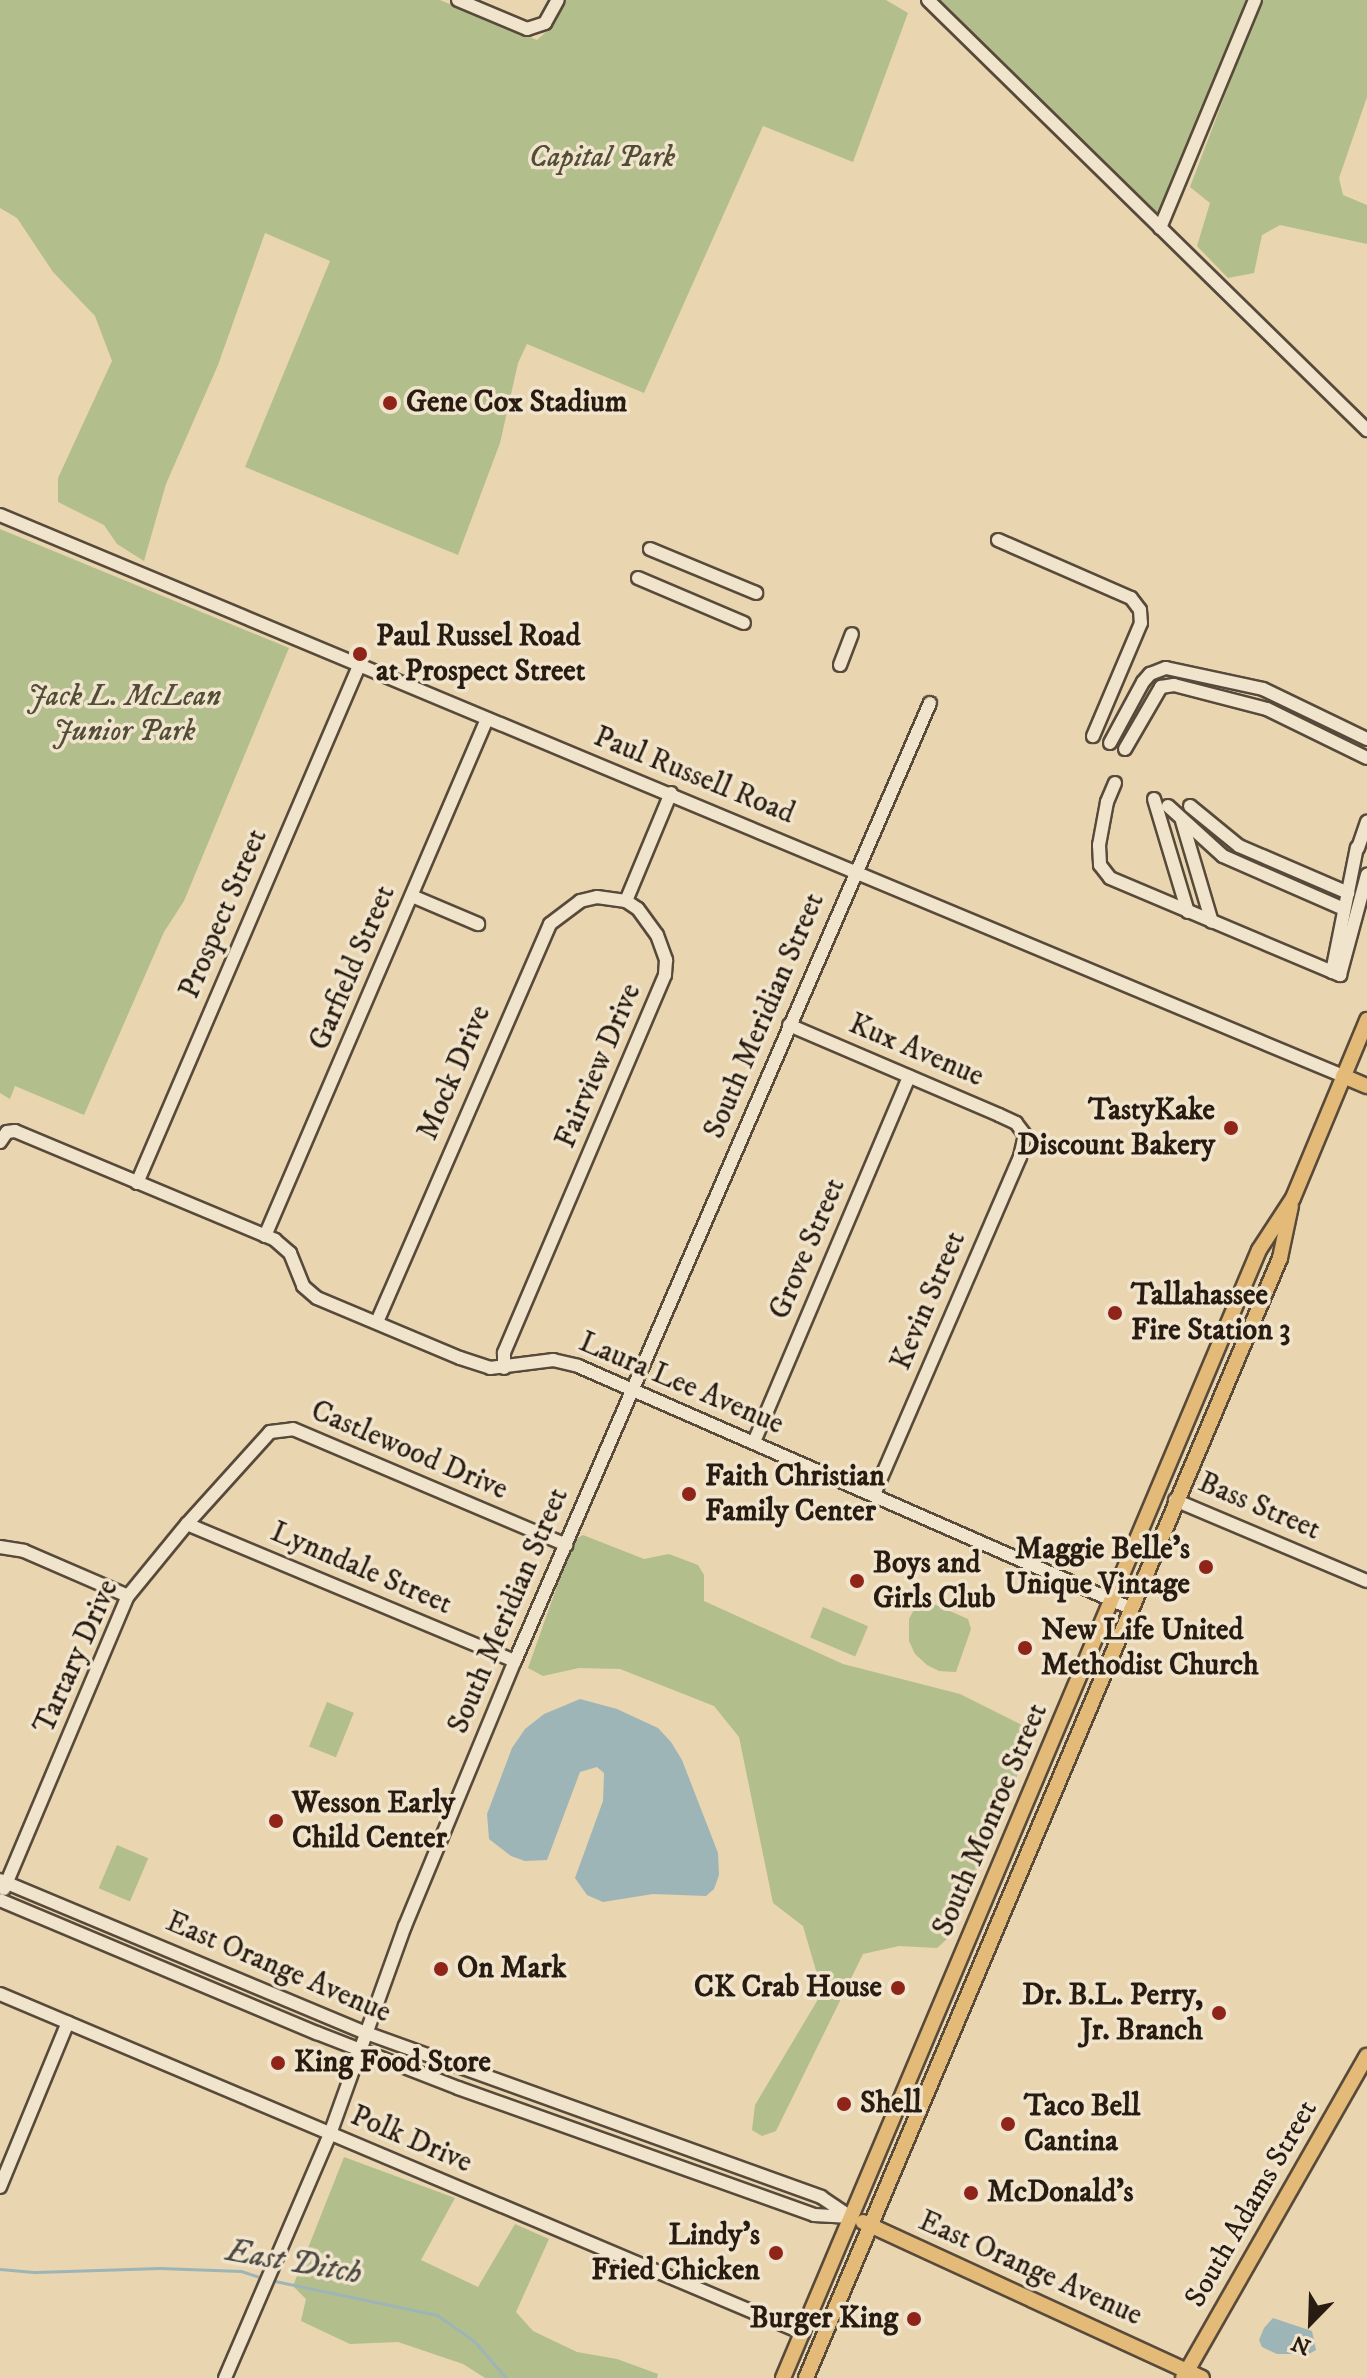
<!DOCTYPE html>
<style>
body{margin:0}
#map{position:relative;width:1367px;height:2378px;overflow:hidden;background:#e9d5b0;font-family:"IM FELL DW Pica",serif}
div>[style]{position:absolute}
.green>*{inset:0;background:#b3be8d;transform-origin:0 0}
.water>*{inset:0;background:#9db5b7}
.stream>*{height:3px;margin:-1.5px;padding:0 1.5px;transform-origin:1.5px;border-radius:1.5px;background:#9db5b7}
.roads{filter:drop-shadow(2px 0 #584a3a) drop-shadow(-2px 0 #584a3a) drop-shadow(0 2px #584a3a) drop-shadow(0 -2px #584a3a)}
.minor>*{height:12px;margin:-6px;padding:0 6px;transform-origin:6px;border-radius:6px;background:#f1e4cc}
.major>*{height:14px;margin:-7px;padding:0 7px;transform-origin:7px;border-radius:7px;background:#e4ba78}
.dots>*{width:22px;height:22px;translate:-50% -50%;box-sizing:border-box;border:4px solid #f1e4cc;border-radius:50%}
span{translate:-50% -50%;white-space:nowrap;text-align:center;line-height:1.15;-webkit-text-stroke:7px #f1e4cc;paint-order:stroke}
.park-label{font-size:30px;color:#524d37;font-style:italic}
.poi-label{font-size:30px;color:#281c12;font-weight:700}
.left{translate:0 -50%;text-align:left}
.right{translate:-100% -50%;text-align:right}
.street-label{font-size:30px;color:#281c12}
.water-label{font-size:32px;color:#4b4a44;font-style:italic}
.north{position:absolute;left:1271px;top:2282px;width:80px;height:80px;-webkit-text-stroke:6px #f1e4cc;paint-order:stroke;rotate:203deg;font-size:22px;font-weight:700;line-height:32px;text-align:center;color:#281c12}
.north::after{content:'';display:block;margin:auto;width:28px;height:36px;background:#281c12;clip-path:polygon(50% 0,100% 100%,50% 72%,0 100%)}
</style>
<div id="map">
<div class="green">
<div style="clip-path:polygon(0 0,440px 0,537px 40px,548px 30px,561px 0,886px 0,908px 13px,853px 162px,763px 126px,644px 393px,527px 344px,518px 363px,500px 443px,458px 555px,245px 467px,330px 261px,265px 233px,218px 365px,166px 484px,144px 561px,117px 544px,104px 525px,58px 502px,58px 478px,112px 361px,95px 316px,53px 272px,17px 218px,0 208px)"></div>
<div style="clip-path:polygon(937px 0,1250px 0,1159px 216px)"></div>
<div style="clip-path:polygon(1261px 0,1367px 0,1367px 97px,1339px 178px,1343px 195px,1367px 205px,1367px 244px,1280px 225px,1262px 235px,1254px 273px,1228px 278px,1197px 246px,1210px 203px,1190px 187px)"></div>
<div style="clip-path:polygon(0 529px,289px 648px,184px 901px,164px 932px,84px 1115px,15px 1086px,10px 1099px,0 1093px)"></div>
<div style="clip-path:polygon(583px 1535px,644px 1559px,669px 1554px,698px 1565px,704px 1575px,704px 1601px,843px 1664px,960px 1694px,1036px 1732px,947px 1939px,937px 1948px,899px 1946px,863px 1954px,776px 2131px,762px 2136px,752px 2130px,755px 2105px,817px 2001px,817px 1974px,803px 1926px,773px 1903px,739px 1737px,714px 1706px,620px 1669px,579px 1668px,543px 1676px,528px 1668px,573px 1541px)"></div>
<div style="clip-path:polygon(920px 1598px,968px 1619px,971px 1629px,956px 1672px,939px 1671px,927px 1665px,915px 1654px,909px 1641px,909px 1619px)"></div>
<div style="left:823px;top:1607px;width:49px;height:33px;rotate:23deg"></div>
<div style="left:327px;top:1702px;width:29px;height:48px;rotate:22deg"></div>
<div style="left:117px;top:1845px;width:34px;height:47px;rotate:23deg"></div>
<div style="clip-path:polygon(344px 2157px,455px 2198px,421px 2260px,478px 2287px,515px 2224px,549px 2239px,516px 2312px,533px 2331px,577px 2352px,617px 2359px,658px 2374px,657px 2378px,485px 2378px,463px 2364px,398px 2342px,350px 2344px,301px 2321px,306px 2299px,293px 2286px)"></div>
</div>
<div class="water">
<div style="clip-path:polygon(580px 1699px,617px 1709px,658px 1728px,671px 1742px,682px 1760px,718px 1853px,719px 1875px,714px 1889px,706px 1896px,653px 1894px,603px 1902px,587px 1895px,575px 1878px,603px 1801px,604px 1773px,597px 1767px,580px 1772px,547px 1860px,525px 1861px,511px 1856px,489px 1839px,487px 1814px,512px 1748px,525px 1729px,544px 1714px)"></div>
<div style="clip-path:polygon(1273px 2318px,1312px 2331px,1316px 2350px,1309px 2354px,1277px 2354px,1262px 2347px,1259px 2340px,1264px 2328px)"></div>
</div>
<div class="stream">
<div style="left:0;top:2269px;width:36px;rotate:5deg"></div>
<div style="left:36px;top:2272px;width:124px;rotate:-1.8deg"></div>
<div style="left:160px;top:2268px;width:81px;rotate:2.1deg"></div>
<div style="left:241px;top:2271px;width:23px;rotate:18deg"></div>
<div style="left:270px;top:2280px;width:171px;rotate:11.8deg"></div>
<div style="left:437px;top:2315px;width:45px;rotate:35.1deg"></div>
<div style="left:474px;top:2341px;width:49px;rotate:49.1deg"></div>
</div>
<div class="roads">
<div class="minor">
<div style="left:458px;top:0;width:75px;rotate:22.8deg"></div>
<div style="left:527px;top:29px;width:19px;rotate:-18deg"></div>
<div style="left:545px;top:23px;width:26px;rotate:-61deg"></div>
<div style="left:928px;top:0;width:615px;rotate:44.41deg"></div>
<div style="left:1160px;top:228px;width:247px;rotate:-67.4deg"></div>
<div style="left:0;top:515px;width:1455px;rotate:22.67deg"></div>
<div style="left:998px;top:540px;width:145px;rotate:23.6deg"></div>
<div style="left:1131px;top:598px;width:15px;rotate:53deg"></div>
<div style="left:1140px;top:610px;width:13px;rotate:86deg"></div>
<div style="left:1141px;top:623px;width:123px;rotate:113deg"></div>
<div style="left:650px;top:549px;width:115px;rotate:22.5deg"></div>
<div style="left:638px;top:578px;width:115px;rotate:23deg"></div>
<div style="left:840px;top:665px;width:33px;rotate:-69deg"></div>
<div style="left:1110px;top:743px;width:69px;rotate:-61.6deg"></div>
<div style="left:1143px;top:682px;width:11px;rotate:-49deg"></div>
<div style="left:1150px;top:674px;width:17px;rotate:-21deg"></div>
<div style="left:1166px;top:668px;width:99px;rotate:12.2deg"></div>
<div style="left:1263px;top:689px;width:115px;rotate:25.7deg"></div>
<div style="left:1125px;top:749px;width:72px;rotate:-59.9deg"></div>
<div style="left:1161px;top:687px;width:13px;rotate:-9deg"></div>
<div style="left:1174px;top:685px;width:96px;rotate:14.5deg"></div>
<div style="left:1267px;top:709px;width:111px;rotate:26.1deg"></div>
<div style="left:1115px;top:783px;width:21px;rotate:113deg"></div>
<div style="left:1107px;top:802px;width:44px;rotate:100.5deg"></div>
<div style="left:1099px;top:845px;width:20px;rotate:87deg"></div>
<div style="left:1100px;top:865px;width:16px;rotate:52deg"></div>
<div style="left:1110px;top:878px;width:250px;rotate:22.9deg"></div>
<div style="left:1340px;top:975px;width:104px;rotate:-74.9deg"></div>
<div style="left:1154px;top:799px;width:118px;rotate:73.3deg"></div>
<div style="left:1168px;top:806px;width:74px;rotate:42.3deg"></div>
<div style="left:1223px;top:856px;width:132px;rotate:23.7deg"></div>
<div style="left:1190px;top:806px;width:63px;rotate:39.2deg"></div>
<div style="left:1239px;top:846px;width:119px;rotate:23.3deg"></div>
<div style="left:1182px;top:821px;width:105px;rotate:73.5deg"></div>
<div style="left:1358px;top:848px;width:28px;rotate:-71deg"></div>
<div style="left:412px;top:896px;width:72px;rotate:23deg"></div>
<div style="left:626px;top:901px;width:117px;rotate:-67.4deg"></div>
<div style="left:1332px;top:972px;width:127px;rotate:-78.7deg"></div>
<div style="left:789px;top:1025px;width:228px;rotate:23.2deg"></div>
<div style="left:999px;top:1115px;width:19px;rotate:25deg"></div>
<div style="left:1016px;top:1123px;width:15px;rotate:53deg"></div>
<div style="left:1025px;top:1135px;width:23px;rotate:103deg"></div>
<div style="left:1020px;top:1157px;width:368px;rotate:113.4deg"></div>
<div style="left:0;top:1142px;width:12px;rotate:-55deg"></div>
<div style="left:7px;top:1132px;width:8px;rotate:-7deg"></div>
<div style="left:15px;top:1131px;width:282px;rotate:22.7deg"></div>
<div style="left:275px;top:1240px;width:20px;rotate:41deg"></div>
<div style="left:290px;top:1253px;width:35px;rotate:68deg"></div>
<div style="left:303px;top:1286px;width:18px;rotate:41deg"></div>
<div style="left:317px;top:1298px;width:155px;rotate:22.8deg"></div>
<div style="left:460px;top:1358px;width:32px;rotate:18deg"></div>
<div style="left:490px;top:1368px;width:64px;rotate:-7.2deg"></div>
<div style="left:553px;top:1360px;width:26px;rotate:13deg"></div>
<div style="left:578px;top:1366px;width:603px;rotate:23.67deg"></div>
<div style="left:137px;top:1183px;width:563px;rotate:-66.76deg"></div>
<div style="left:265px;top:1236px;width:563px;rotate:-66.76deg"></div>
<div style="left:377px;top:1322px;width:434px;rotate:-66.5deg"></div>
<div style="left:550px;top:924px;width:38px;rotate:-37deg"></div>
<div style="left:580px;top:901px;width:17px;rotate:-13deg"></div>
<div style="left:597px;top:897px;width:29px;rotate:8deg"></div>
<div style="left:626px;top:901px;width:14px;rotate:34deg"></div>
<div style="left:638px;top:909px;width:32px;rotate:54deg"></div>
<div style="left:657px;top:935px;width:27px;rotate:70deg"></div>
<div style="left:666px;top:960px;width:15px;rotate:94deg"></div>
<div style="left:665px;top:975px;width:411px;rotate:113.1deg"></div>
<div style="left:504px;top:1353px;width:15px;rotate:90deg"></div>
<div style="left:754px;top:1442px;width:397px;rotate:-67deg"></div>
<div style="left:1175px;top:1500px;width:208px;rotate:22.9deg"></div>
<div style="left:187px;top:1524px;width:355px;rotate:22.7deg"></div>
<div style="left:0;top:1547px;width:24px;rotate:9deg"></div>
<div style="left:24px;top:1551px;width:113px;rotate:23.4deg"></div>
<div style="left:0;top:1880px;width:397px;rotate:22.7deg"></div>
<div style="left:366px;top:2033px;width:484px;rotate:19.8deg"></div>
<div style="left:821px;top:2197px;width:36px;rotate:34deg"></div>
<div style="left:4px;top:1889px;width:318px;rotate:-67.1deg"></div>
<div style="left:128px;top:1596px;width:93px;rotate:-50.7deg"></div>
<div style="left:187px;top:1524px;width:124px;rotate:-47.9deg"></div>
<div style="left:270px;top:1432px;width:23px;rotate:-7deg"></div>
<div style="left:293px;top:1429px;width:297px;rotate:23deg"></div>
<div style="left:0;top:1900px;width:344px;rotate:22.8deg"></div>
<div style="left:317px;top:2033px;width:151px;rotate:21.3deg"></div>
<div style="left:458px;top:2088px;width:378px;rotate:19.6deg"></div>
<div style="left:814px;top:2215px;width:37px;rotate:3deg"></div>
<div style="left:0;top:1994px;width:872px;rotate:22.89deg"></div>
<div style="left:0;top:2187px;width:178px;rotate:-67.6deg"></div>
<div style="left:225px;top:2378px;width:266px;rotate:-66.7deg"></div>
<div style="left:330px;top:2134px;width:221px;rotate:-70.2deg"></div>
<div style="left:405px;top:1926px;width:287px;rotate:-67.5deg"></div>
<div style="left:515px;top:1661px;width:1044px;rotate:-66.58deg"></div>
</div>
<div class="major">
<div style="left:1343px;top:1076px;width:26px;rotate:23deg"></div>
<div style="left:863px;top:2222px;width:373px;rotate:24.7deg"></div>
<div style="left:783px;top:2378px;width:1224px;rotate:-67.12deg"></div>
<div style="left:1259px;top:1250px;width:62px;rotate:-56.8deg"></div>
<div style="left:1293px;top:1198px;width:193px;rotate:-67.4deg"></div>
<div style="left:806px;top:2378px;width:1216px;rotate:-67.06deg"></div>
<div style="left:1280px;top:1258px;width:53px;rotate:-78.1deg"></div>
<div style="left:1183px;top:2378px;width:371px;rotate:-60.3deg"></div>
</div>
</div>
<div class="dots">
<div style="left:390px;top:403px;background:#8f2418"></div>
<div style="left:360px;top:654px;background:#8f2418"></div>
<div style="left:1231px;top:1128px;background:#8f2418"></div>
<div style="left:1115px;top:1313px;background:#8f2418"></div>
<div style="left:689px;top:1494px;background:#8f2418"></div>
<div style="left:1206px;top:1567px;background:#8f2418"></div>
<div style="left:857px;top:1581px;background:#8f2418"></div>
<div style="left:1025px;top:1648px;background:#8f2418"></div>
<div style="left:276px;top:1821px;background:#8f2418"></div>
<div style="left:441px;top:1969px;background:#8f2418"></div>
<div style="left:898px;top:1988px;background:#8f2418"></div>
<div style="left:1219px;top:2013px;background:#8f2418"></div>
<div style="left:278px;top:2063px;background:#8f2418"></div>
<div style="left:844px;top:2104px;background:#8f2418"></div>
<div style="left:1008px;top:2124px;background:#8f2418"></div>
<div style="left:971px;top:2193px;background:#8f2418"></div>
<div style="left:776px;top:2253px;background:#8f2418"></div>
<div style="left:914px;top:2319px;background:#8f2418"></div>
</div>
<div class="park-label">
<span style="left:602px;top:158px">Capital Park</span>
<span style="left:124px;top:714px">Jack L. McLean<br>Junior Park</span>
</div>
<div class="poi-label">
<span class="left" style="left:406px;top:403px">Gene Cox Stadium</span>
<span class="left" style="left:376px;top:654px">Paul Russel Road<br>at Prospect Street</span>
<span class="right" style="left:1215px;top:1128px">TastyKake<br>Discount Bakery</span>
<span class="left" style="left:1131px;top:1313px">Tallahassee<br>Fire Station 3</span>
<span class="left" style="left:705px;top:1494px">Faith Christian<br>Family Center</span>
<span class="right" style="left:1190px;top:1567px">Maggie Belle's<br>Unique Vintage</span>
<span class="left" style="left:873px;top:1581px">Boys and<br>Girls Club</span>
<span class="left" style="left:1041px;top:1648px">New Life United<br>Methodist Church</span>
<span class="left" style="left:292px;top:1821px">Wesson Early<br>Child Center</span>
<span class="left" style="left:457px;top:1969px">On Mark</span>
<span class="right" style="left:882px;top:1988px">CK Crab House</span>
<span class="right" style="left:1203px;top:2013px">Dr. B.L. Perry,<br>Jr. Branch</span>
<span class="left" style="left:294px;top:2063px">King Food Store</span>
<span class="left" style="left:860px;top:2104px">Shell</span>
<span class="left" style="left:1024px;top:2124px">Taco Bell<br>Cantina</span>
<span class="left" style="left:987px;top:2193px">McDonald's</span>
<span class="right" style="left:760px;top:2253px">Lindy's<br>Fried Chicken</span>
<span class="right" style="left:898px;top:2319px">Burger King</span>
</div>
<div class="street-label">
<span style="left:694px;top:776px;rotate:22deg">Paul Russell Road</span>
<span style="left:224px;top:914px;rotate:-67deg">Prospect Street</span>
<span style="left:353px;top:968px;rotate:-67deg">Garfield Street</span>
<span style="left:765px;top:1016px;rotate:-67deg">South Meridian Street</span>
<span style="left:916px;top:1051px;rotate:23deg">Kux Avenue</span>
<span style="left:599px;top:1066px;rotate:-67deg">Fairview Drive</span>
<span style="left:455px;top:1073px;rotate:-67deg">Mock Drive</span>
<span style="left:808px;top:1249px;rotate:-67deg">Grove Street</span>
<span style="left:929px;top:1301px;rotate:-67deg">Kevin Street</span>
<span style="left:681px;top:1384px;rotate:23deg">Laura Lee Avenue</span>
<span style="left:409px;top:1451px;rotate:23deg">Castlewood Drive</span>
<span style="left:1259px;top:1507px;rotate:23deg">Bass Street</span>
<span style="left:361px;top:1569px;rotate:23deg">Lynndale Street</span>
<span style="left:509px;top:1611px;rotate:-67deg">South Meridian Street</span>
<span style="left:77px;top:1657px;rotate:-66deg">Tartary Drive</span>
<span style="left:991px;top:1820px;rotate:-67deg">South Monroe Street</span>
<span style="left:278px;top:1968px;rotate:23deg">East Orange Avenue</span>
<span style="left:411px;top:2140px;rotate:23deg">Polk Drive</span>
<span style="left:1252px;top:2204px;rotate:-60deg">South Adams Street</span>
<span style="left:1030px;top:2269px;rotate:24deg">East Orange Avenue</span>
</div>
<div class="water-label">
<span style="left:294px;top:2263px;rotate:10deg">East Ditch</span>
</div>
<div class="north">N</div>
</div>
